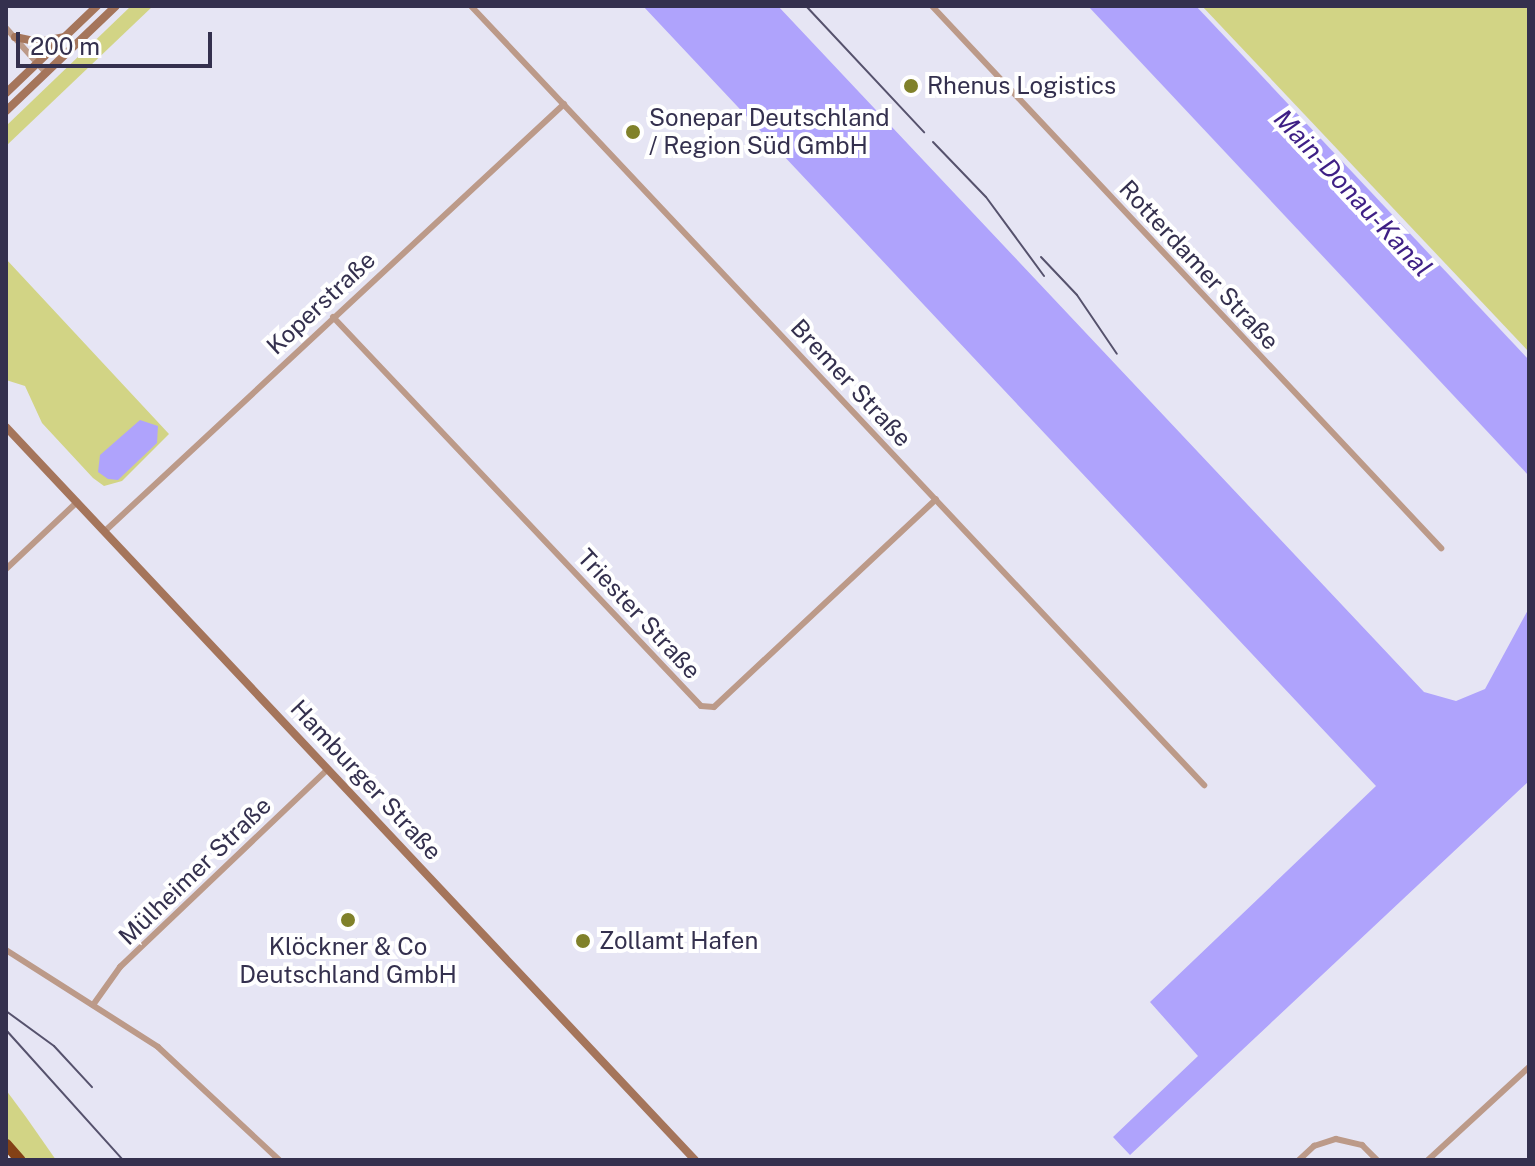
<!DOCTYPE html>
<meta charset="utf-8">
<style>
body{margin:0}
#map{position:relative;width:1535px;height:1166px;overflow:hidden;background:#e6e5f4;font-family:"Public Sans",sans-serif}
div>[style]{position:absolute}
.green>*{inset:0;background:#d2d485}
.water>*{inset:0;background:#afa3fc}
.street>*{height:6px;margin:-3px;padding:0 3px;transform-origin:3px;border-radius:3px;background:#bc9a89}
.secondary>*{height:8px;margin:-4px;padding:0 4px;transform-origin:4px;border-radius:4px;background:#a5755b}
.highway>*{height:11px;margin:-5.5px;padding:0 5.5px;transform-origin:5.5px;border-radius:5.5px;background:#834116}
.rail>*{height:2px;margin:-1px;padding:0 1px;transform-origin:1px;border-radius:1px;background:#56526d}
.dots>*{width:22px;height:22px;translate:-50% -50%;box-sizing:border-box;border:4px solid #fff;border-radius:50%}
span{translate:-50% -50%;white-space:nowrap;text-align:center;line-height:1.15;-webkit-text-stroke:8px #fff;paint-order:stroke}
.poi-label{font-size:24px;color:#34304e}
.left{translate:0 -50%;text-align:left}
.street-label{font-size:24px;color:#34304e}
.water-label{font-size:26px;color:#3e1f85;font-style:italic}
.frame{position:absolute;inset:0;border:8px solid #34304e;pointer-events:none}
.scale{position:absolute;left:16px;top:32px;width:196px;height:36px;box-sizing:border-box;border:4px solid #34304e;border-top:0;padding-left:10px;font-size:24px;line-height:28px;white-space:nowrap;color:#34304e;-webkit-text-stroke:6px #fff;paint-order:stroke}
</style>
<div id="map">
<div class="green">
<div style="clip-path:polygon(131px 6px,153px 6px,6px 146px,6px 126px)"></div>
<div style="clip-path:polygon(1202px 6px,1529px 6px,1529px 352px)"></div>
<div style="clip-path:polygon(6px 259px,169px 434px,122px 481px,104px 486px,93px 478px,42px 423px,25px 386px,6px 380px)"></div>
<div style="clip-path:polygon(6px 1090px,26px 1117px,56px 1160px,25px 1160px,6px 1138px)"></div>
</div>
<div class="water">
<div style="clip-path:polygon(643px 6px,778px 6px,1424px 692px,1456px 701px,1485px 689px,1529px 608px,1529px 781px,1130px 1155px,1113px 1137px,1198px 1056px,1150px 1002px,1376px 786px)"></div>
<div style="clip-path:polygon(1088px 6px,1196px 6px,1529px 360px,1529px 476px)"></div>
<div style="clip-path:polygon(140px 420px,158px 426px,157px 443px,118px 480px,108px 479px,98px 472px,100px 455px)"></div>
</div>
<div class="street">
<div style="left:471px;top:6px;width:1070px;rotate:46.74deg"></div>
<div style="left:932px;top:6px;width:744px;rotate:46.8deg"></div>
<div style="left:6px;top:28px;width:60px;rotate:48.4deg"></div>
<div style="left:333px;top:317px;width:535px;rotate:46.59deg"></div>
<div style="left:701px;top:706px;width:13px;rotate:4deg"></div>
<div style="left:714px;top:707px;width:304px;rotate:-43.1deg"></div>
<div style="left:105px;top:531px;width:627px;rotate:-42.93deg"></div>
<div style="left:6px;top:569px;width:98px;rotate:-43.3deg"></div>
<div style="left:6px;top:950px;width:180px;rotate:32.5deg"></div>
<div style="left:158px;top:1047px;width:166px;rotate:43deg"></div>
<div style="left:93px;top:1005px;width:47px;rotate:-54.6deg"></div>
<div style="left:120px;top:967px;width:287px;rotate:-43.6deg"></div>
<div style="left:1299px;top:1160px;width:21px;rotate:-43deg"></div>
<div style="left:1314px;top:1146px;width:23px;rotate:-18deg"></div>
<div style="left:1336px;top:1139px;width:27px;rotate:13deg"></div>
<div style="left:1362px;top:1145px;width:21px;rotate:45deg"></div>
<div style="left:1428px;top:1160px;width:137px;rotate:-42.6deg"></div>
</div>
<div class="secondary">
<div style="left:15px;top:37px;width:25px;rotate:12deg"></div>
<div style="left:39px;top:42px;width:25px;rotate:-11deg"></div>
<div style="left:6px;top:93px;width:126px;rotate:-43.7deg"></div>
<div style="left:6px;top:111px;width:152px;rotate:-43.7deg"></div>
<div style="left:6px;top:427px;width:1006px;rotate:46.77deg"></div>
</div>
<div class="highway">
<div style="left:6px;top:1144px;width:21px;rotate:49deg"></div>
</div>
<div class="rail">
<div style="left:806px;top:6px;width:173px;rotate:46.9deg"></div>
<div style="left:933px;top:142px;width:76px;rotate:46.1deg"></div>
<div style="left:986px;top:197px;width:98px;rotate:53.7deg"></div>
<div style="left:1041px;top:257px;width:52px;rotate:46.5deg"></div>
<div style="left:1077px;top:295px;width:71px;rotate:55.9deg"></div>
<div style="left:6px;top:1011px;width:59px;rotate:36.1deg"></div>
<div style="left:54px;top:1046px;width:56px;rotate:47.2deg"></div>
<div style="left:6px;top:1030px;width:175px;rotate:48deg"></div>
</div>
<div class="dots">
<div style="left:911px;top:86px;background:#80812a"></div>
<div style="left:633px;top:132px;background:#80812a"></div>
<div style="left:348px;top:920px;background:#80812a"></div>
<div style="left:583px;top:941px;background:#80812a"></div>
</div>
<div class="poi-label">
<span class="left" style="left:927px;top:86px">Rhenus Logistics</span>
<span class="left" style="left:649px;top:132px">Sonepar Deutschland<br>/ Region Süd GmbH</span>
<span class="left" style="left:599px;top:941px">Zollamt Hafen</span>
<span style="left:348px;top:961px">Klöckner &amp; Co<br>Deutschland GmbH</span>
</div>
<div class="street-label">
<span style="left:1199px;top:265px;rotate:47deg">Rotterdamer Straße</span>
<span style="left:321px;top:303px;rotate:-43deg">Koperstraße</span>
<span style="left:851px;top:383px;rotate:47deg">Bremer Straße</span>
<span style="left:639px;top:614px;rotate:47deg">Triester Straße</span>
<span style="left:366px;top:780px;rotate:47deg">Hamburger Straße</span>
<span style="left:195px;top:871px;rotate:-44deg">Mülheimer Straße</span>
</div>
<div class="water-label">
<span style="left:1353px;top:193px;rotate:47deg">Main-Donau-Kanal</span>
</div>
<div class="frame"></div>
<div class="scale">200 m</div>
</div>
